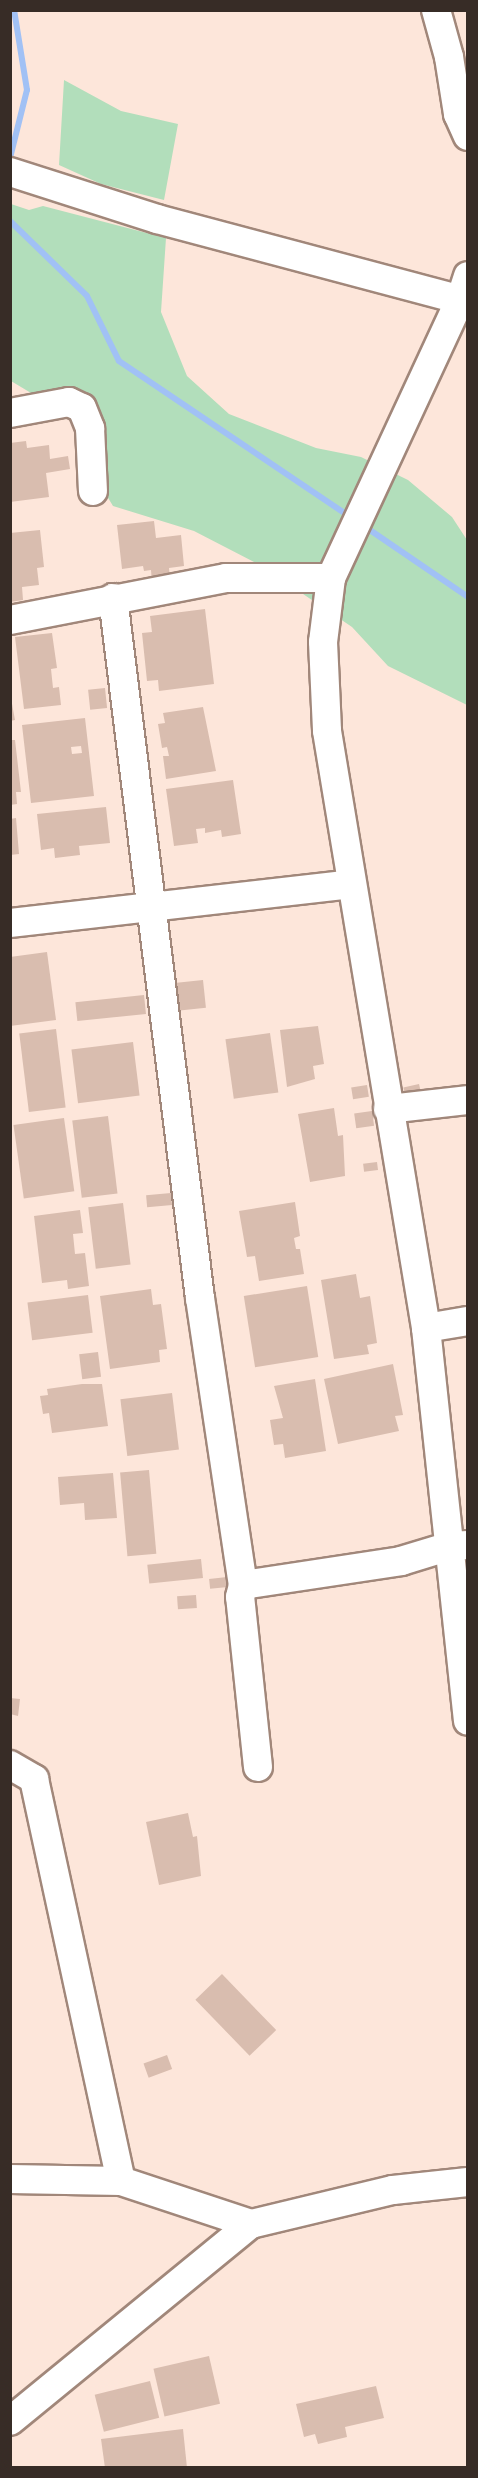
<!DOCTYPE html>
<style>
body{margin:0}
#map{position:relative;width:478px;height:2478px;overflow:hidden;background:#fde6da;font-family:"Varela Round",sans-serif}
div>[style]{position:absolute}
.green>*{inset:0;background:#b2debb}
.stream>*{height:6px;margin:-3px;padding:0 3px;transform-origin:3px;border-radius:3px;background:#a1c1f5}
.building>*{inset:0;background:#d9bdaf;transform-origin:0 0}
.roads{filter:drop-shadow(2px 0 #a1877a) drop-shadow(-2px 0 #a1877a) drop-shadow(0 2px #a1877a) drop-shadow(0 -2px #a1877a)}
.minor>*{height:28px;margin:-14px;padding:0 14px;transform-origin:14px;border-radius:14px;background:#fff}
span{translate:-50% -50%;white-space:nowrap;text-align:center;line-height:1.15;-webkit-text-stroke:4.5px #fde6da;paint-order:stroke}
.frame{position:absolute;inset:0;border:12px solid #372c26;pointer-events:none}
</style>
<div id="map">
<div class="green">
<div style="clip-path:polygon(64px 80px,121px 111px,178px 124px,164px 200px,101px 184px,59px 165px)"></div>
<div style="clip-path:polygon(11px 204px,29px 210px,43px 206px,166px 238px,161px 312px,187px 376px,229px 414px,316px 448px,361px 457px,408px 480px,452px 517px,467px 540px,467px 705px,388px 666px,352px 627px,260px 565px,194px 531px,113px 506px,99px 483px,103px 434px,93px 399px,59px 391px,31px 393px,11px 381px)"></div>
</div>
<div class="stream">
<div style="left:10px;top:158px;width:70px;rotate:-76deg"></div>
<div style="left:27px;top:90px;width:81px;rotate:-99.2deg"></div>
<div style="left:10px;top:221px;width:107px;rotate:44.2deg"></div>
<div style="left:87px;top:296px;width:72px;rotate:63.8deg"></div>
<div style="left:119px;top:361px;width:279px;rotate:34deg"></div>
<div style="left:364px;top:526px;width:126px;rotate:34.3deg"></div>
</div>
<div class="building">
<div style="clip-path:polygon(26px 441px,27px 448px,49px 445px,50px 459px,68px 456px,70px 469px,46px 473px,49px 497px,10px 502px,10px 443px)"></div>
<div style="clip-path:polygon(154px 521px,156px 538px,181px 535px,184px 566px,169px 568px,170px 580px,152px 583px,151px 570px,144px 571px,143px 566px,122px 569px,117px 525px)"></div>
<div style="clip-path:polygon(40px 530px,44px 567px,37px 568px,39px 585px,22px 587px,23px 600px,10px 602px,10px 533px)"></div>
<div style="clip-path:polygon(205px 609px,214px 684px,159px 691px,158px 680px,147px 681px,142px 633px,152px 632px,150px 616px)"></div>
<div style="clip-path:polygon(52px 633px,57px 668px,51px 669px,53px 688px,59px 687px,61px 705px,24px 709px,15px 637px)"></div>
<div style="left:105px;top:688px;width:20px;height:17px;rotate:84deg"></div>
<div style="clip-path:polygon(10px 693px,15px 720px,10px 721px)"></div>
<div style="clip-path:polygon(203px 707px,216px 771px,166px 779px,163px 756px,169px 756px,167px 747px,162px 748px,158px 724px,165px 723px,163px 713px)"></div>
<div style="clip-path:polygon(evenodd,85px 718px,94px 796px,31px 803px,22px 725px,85px 718px,81px 746px,82px 753px,72px 754px,71px 747px,81px 746px)"></div>
<div style="clip-path:polygon(10px 740px,15px 740px,21px 792px,16px 792px,17px 804px,10px 805px)"></div>
<div style="clip-path:polygon(233px 780px,241px 834px,222px 837px,221px 830px,205px 833px,205px 828px,196px 829px,198px 843px,174px 846px,166px 789px)"></div>
<div style="clip-path:polygon(106px 807px,110px 843px,79px 846px,80px 855px,55px 858px,54px 848px,41px 850px,37px 814px)"></div>
<div style="clip-path:polygon(16px 818px,19px 854px,10px 855px,10px 819px)"></div>
<div style="clip-path:polygon(47px 952px,56px 1020px,10px 1026px,10px 957px)"></div>
<div style="left:203px;top:980px;width:28px;height:31px;rotate:84deg"></div>
<div style="left:144px;top:995px;width:19px;height:69px;rotate:84deg"></div>
<div style="clip-path:polygon(318px 1026px,324px 1064px,313px 1066px,315px 1079px,287px 1087px,280px 1030px)"></div>
<div style="left:56px;top:1029px;width:79px;height:37px;rotate:83deg"></div>
<div style="left:270px;top:1033px;width:60px;height:45px;rotate:82deg"></div>
<div style="left:133px;top:1042px;width:54px;height:62px;rotate:83deg"></div>
<div style="left:419px;top:1084px;width:9px;height:16px;rotate:77deg"></div>
<div style="left:367px;top:1085px;width:12px;height:16px;rotate:81deg"></div>
<div style="clip-path:polygon(334px 1108px,338px 1136px,343px 1135px,345px 1176px,310px 1182px,298px 1114px)"></div>
<div style="left:372px;top:1111px;width:15px;height:18px;rotate:82deg"></div>
<div style="left:108px;top:1116px;width:78px;height:36px;rotate:83deg"></div>
<div style="left:64px;top:1118px;width:74px;height:51px;rotate:82deg"></div>
<div style="left:377px;top:1162px;width:8px;height:14px;rotate:83deg"></div>
<div style="left:171px;top:1193px;width:12px;height:25px;rotate:85deg"></div>
<div style="clip-path:polygon(295px 1202px,300px 1236px,294px 1238px,296px 1249px,300px 1249px,304px 1274px,259px 1281px,255px 1256px,247px 1257px,239px 1211px)"></div>
<div style="left:123px;top:1203px;width:62px;height:35px;rotate:83deg"></div>
<div style="clip-path:polygon(80px 1210px,83px 1233px,73px 1234px,75px 1254px,85px 1253px,89px 1286px,68px 1289px,67px 1280px,42px 1283px,34px 1216px)"></div>
<div style="clip-path:polygon(356px 1274px,360px 1298px,370px 1296px,377px 1343px,367px 1345px,369px 1354px,334px 1359px,321px 1280px)"></div>
<div style="left:307px;top:1286px;width:72px;height:64px;rotate:81deg"></div>
<div style="clip-path:polygon(151px 1289px,153px 1305px,161px 1304px,167px 1349px,159px 1350px,160px 1362px,110px 1369px,100px 1296px)"></div>
<div style="left:88px;top:1295px;width:38px;height:61px;rotate:83deg"></div>
<div style="left:98px;top:1352px;width:25px;height:19px;rotate:83deg"></div>
<div style="clip-path:polygon(393px 1364px,403px 1415px,395px 1416px,399px 1431px,338px 1444px,324px 1379px)"></div>
<div style="clip-path:polygon(315px 1379px,326px 1451px,285px 1458px,283px 1444px,274px 1445px,270px 1420px,283px 1418px,274px 1386px)"></div>
<div style="clip-path:polygon(82px 1384px,102px 1384px,108px 1426px,52px 1433px,49px 1413px,43px 1414px,40px 1396px,48px 1395px,47px 1389px)"></div>
<div style="left:172px;top:1393px;width:57px;height:52px;rotate:83deg"></div>
<div style="left:149px;top:1470px;width:84px;height:29px;rotate:85deg"></div>
<div style="clip-path:polygon(113px 1473px,117px 1518px,85px 1520px,84px 1503px,60px 1505px,58px 1477px)"></div>
<div style="left:201px;top:1559px;width:19px;height:54px;rotate:84deg"></div>
<div style="left:227px;top:1577px;width:10px;height:18px;rotate:84deg"></div>
<div style="left:196px;top:1595px;width:13px;height:19px;rotate:86deg"></div>
<div style="clip-path:polygon(10px 1698px,20px 1699px,18px 1716px,10px 1714px)"></div>
<div style="clip-path:polygon(188px 1813px,193px 1837px,197px 1836px,201px 1876px,159px 1885px,146px 1822px)"></div>
<div style="left:222px;top:1974px;width:78px;height:37px;rotate:46deg"></div>
<div style="left:167px;top:2055px;width:15px;height:25px;rotate:70deg"></div>
<div style="left:209px;top:2356px;width:49px;height:57px;rotate:77deg"></div>
<div style="left:150px;top:2381px;width:38px;height:57px;rotate:76deg"></div>
<div style="clip-path:polygon(376px 2386px,384px 2418px,345px 2427px,347px 2437px,318px 2444px,315px 2434px,304px 2437px,296px 2404px)"></div>
<div style="clip-path:polygon(183px 2429px,187px 2468px,105px 2468px,101px 2439px)"></div>
</div>
<div class="roads">
<div class="minor">
<div style="left:436px;top:10px;width:49px;rotate:74.5deg"></div>
<div style="left:449px;top:57px;width:58px;rotate:81deg"></div>
<div style="left:458px;top:114px;width:24px;rotate:66deg"></div>
<div style="left:10px;top:172px;width:154px;rotate:17.7deg"></div>
<div style="left:157px;top:219px;width:322px;rotate:14.9deg"></div>
<div style="left:468px;top:276px;width:25px;rotate:108deg"></div>
<div style="left:460px;top:300px;width:306px;rotate:114.9deg"></div>
<div style="left:331px;top:578px;width:64px;rotate:97.1deg"></div>
<div style="left:323px;top:642px;width:89px;rotate:87.4deg"></div>
<div style="left:327px;top:731px;width:605px;rotate:80.58deg"></div>
<div style="left:426px;top:1328px;width:395px;rotate:83.9deg"></div>
<div style="left:10px;top:413px;width:60px;rotate:-10.6deg"></div>
<div style="left:69px;top:402px;width:14px;rotate:25deg"></div>
<div style="left:82px;top:408px;width:22px;rotate:68deg"></div>
<div style="left:90px;top:428px;width:63px;rotate:87.3deg"></div>
<div style="left:113px;top:598px;width:705px;rotate:82.92deg"></div>
<div style="left:200px;top:1298px;width:290px;rotate:81.5deg"></div>
<div style="left:10px;top:620px;width:220px;rotate:-11deg"></div>
<div style="left:226px;top:578px;width:105px"></div>
<div style="left:10px;top:923px;width:343px;rotate:-6.5deg"></div>
<div style="left:388px;top:1109px;width:81px;rotate:-6.4deg"></div>
<div style="left:426px;top:1328px;width:43px;rotate:-9.5deg"></div>
<div style="left:10px;top:1765px;width:28px;rotate:30deg"></div>
<div style="left:34px;top:1779px;width:411px;rotate:77.8deg"></div>
<div style="left:258px;top:1767px;width:171px;rotate:-96deg"></div>
<div style="left:240px;top:1597px;width:12px;rotate:-76deg"></div>
<div style="left:243px;top:1585px;width:160px;rotate:-8.6deg"></div>
<div style="left:401px;top:1561px;width:51px;rotate:-17deg"></div>
<div style="left:450px;top:1546px;width:18px;rotate:-3deg"></div>
<div style="left:10px;top:2179px;width:111px;rotate:1deg"></div>
<div style="left:121px;top:2181px;width:137px;rotate:18.3deg"></div>
<div style="left:10px;top:2421px;width:311px;rotate:-39.3deg"></div>
<div style="left:251px;top:2224px;width:146px;rotate:-13.5deg"></div>
<div style="left:393px;top:2190px;width:75px;rotate:-6.1deg"></div>
</div>
</div>
<div class="frame"></div>
</div>
